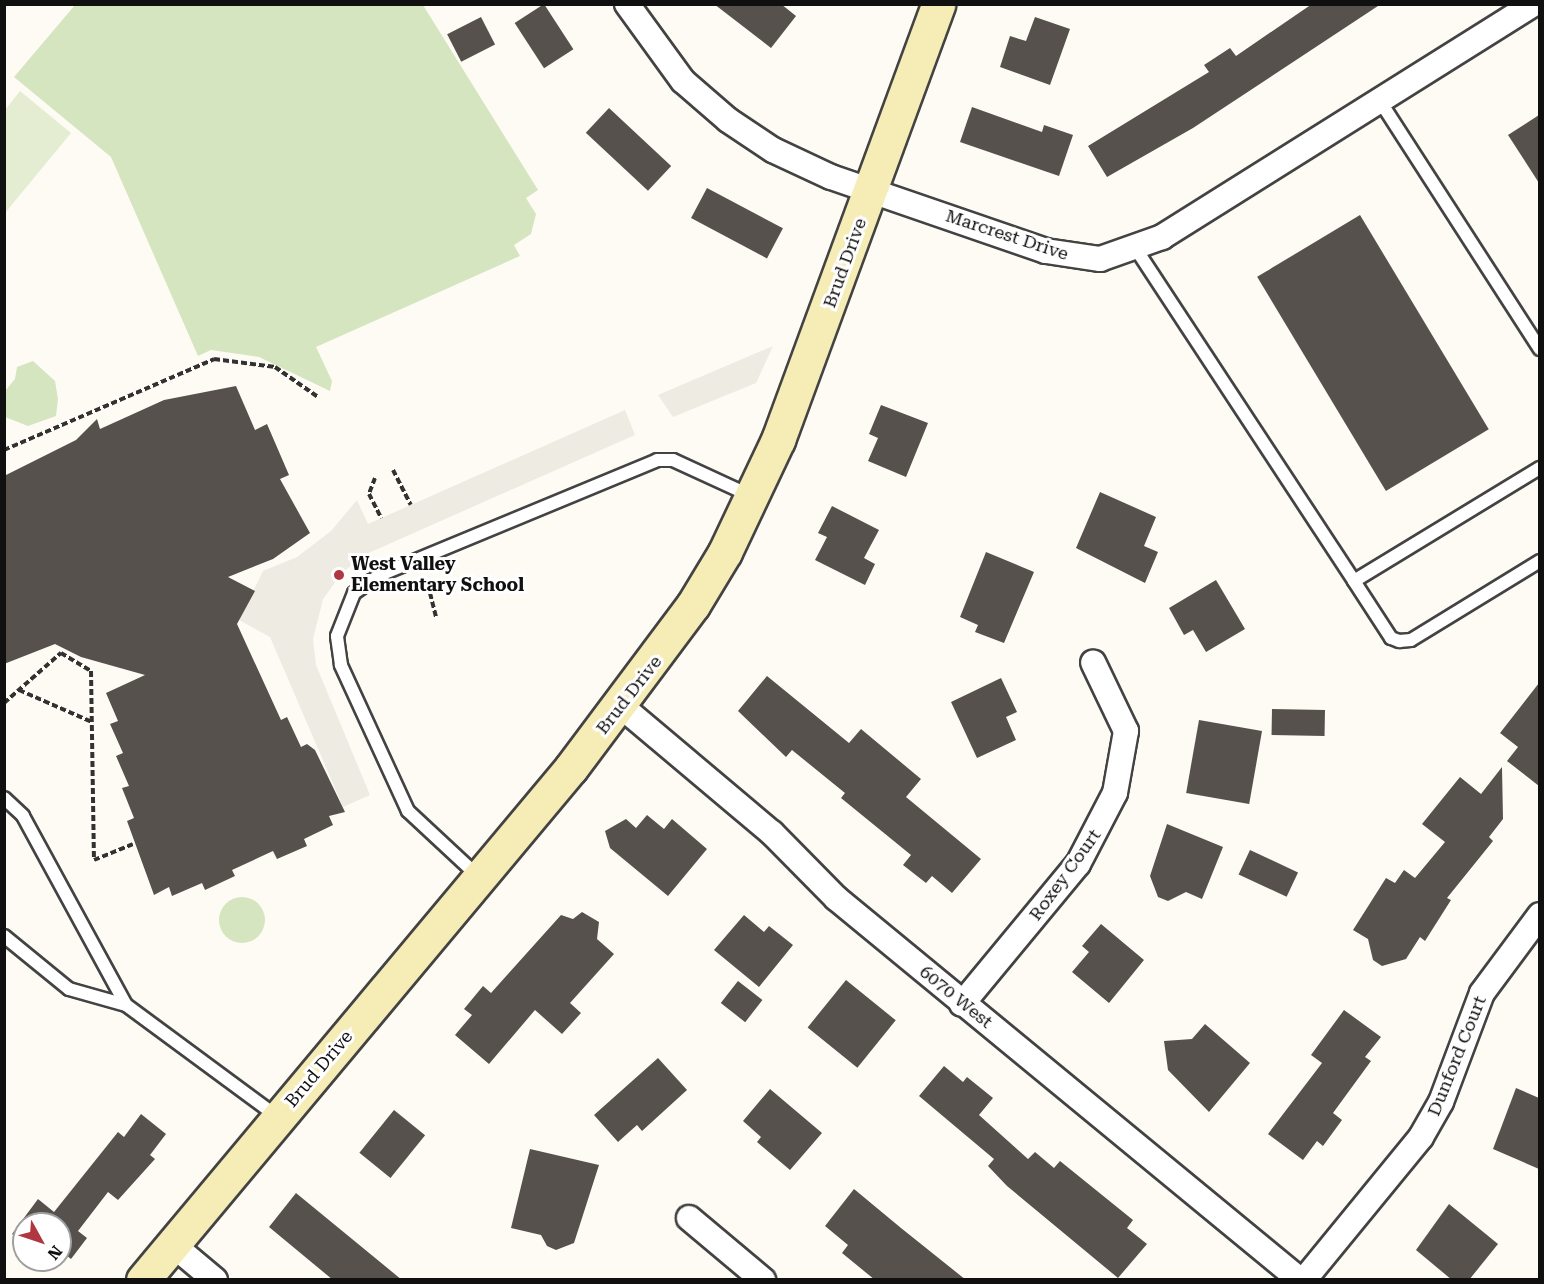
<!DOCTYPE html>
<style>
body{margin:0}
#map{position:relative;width:1544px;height:1284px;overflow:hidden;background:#fefbf4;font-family:"Roboto Serif",serif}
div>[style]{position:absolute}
.green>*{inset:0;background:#d5e5c0}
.round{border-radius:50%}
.pitch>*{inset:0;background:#e4edd1}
.plaza>*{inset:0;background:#eeebe2}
.building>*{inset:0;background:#57514d;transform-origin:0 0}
.path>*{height:4px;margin-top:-2px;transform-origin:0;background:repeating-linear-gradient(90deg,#323232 0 6px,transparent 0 9px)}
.roads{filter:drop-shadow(2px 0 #434343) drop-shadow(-2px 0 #434343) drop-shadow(0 2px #434343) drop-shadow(0 -2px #434343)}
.service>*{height:12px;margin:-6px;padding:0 6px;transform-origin:6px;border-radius:6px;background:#fff}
.minor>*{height:24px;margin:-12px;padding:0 12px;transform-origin:12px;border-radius:12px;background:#fff}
.secondary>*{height:33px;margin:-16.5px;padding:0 16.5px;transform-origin:16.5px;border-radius:16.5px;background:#f6ecb6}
.dots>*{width:16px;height:16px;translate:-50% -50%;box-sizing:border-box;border:3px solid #fff;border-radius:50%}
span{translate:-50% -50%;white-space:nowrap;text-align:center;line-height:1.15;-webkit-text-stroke:6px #fff;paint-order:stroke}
.street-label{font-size:18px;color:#101010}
.poi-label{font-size:18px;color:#101010;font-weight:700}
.left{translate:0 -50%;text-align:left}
.frame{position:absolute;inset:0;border:6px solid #101010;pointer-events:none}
.north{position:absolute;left:12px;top:1212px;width:60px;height:60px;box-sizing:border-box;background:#fff;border:2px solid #9f9f9f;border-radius:50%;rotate:130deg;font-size:16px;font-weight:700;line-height:24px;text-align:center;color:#101010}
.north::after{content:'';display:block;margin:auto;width:21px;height:27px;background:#b03741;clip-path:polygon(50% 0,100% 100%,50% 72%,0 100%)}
</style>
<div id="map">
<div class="green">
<div style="clip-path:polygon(75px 5px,423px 5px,538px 190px,526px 198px,536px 214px,531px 234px,514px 245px,520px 256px,316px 347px,332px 381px,330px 391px,259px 357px,211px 350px,198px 356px,111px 157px,14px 77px)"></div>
<div style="clip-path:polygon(33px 361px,55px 381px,58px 399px,56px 416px,28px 426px,5px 417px,5px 391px,15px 379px,17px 367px)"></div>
<div class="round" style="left:219px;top:897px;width:46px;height:46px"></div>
</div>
<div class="pitch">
<div style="clip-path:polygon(20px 91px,71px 133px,5px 213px,5px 110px)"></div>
</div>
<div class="plaza">
<div style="clip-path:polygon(773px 346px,756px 383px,673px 417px,658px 395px)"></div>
<div style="clip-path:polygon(625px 410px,635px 435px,364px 555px,342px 573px,323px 599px,313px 639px,316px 665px,370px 795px,343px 807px,270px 637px,239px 620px,263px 571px,297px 557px,331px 531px,357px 500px,368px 524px)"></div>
</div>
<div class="building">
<div style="left:544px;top:4px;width:54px;height:35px;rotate:57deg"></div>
<div style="clip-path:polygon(714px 4px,781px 4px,796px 16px,771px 48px)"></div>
<div style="clip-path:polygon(1312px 4px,1381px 4px,1193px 128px,1107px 177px,1088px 146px,1209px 72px,1204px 65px,1230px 48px,1236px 56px)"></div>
<div style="left:481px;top:17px;width:31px;height:38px;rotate:63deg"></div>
<div style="clip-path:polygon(1035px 17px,1070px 29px,1050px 85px,1000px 67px,1010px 36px,1026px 41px)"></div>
<div style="clip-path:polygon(972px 107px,1042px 132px,1044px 125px,1073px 135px,1059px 176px,960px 142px)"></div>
<div style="left:609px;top:108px;width:85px;height:34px;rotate:43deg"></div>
<div style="clip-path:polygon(1539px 115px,1539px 183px,1508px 135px)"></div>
<div style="left:707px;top:188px;width:86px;height:34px;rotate:28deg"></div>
<div style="left:1360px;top:215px;width:250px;height:120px;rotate:59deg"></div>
<div style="clip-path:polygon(236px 386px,255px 430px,267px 424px,289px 475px,280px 479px,310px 533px,273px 559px,228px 577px,255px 591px,237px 624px,281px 720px,287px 717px,301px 747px,307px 744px,315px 750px,345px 812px,329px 816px,333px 825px,304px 839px,307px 846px,277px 859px,273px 851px,232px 870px,235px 876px,205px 890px,202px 883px,172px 896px,169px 887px,154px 895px,127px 821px,134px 818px,122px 788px,129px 786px,116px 756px,123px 753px,110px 724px,118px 721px,106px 693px,145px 675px,81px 657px,55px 644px,4px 664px,4px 476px,76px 440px,97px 419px,100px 429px,164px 400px)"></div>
<div style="clip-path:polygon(881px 405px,928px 423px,906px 477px,868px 461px,878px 438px,869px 434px)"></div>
<div style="clip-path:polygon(1100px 492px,1156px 517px,1144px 546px,1158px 552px,1145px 583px,1076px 548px)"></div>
<div style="clip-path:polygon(832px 506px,879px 530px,864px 558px,875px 564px,865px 585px,815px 560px,827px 537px,818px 533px)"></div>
<div style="clip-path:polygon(986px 552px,1034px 572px,1004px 643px,975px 632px,978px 625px,960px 617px)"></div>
<div style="clip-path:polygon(1216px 580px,1245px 629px,1206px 652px,1193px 630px,1184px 635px,1169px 608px)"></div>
<div style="clip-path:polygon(767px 676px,849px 743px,861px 729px,921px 779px,906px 797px,981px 859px,952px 893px,932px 876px,926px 883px,903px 865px,911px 855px,841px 798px,845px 793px,792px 750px,786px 757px,738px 711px)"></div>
<div style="clip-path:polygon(1001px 678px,1017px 712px,1006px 717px,1016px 740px,977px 758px,951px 702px)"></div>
<div style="clip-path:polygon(1539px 683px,1539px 786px,1507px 761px,1518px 747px,1500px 733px)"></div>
<div style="left:1272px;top:709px;width:53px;height:26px;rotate:1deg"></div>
<div style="left:1199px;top:720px;width:64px;height:74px;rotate:10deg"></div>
<div style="clip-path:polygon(1502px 767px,1503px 819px,1489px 837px,1493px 841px,1447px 898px,1451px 900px,1425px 941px,1420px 937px,1406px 959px,1382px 966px,1373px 960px,1368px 939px,1353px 930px,1386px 878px,1395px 883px,1404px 870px,1415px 878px,1445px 842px,1422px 824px,1460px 777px,1481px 794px)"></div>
<div style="clip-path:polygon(647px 815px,664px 829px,672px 819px,707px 849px,668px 896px,610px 848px,605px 831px,626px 819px,636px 828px)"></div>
<div style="clip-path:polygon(1167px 824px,1223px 847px,1202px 899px,1186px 892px,1168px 901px,1158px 897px,1150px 876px)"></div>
<div style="left:1250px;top:850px;width:53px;height:27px;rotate:25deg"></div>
<div style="clip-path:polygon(582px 912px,599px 922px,597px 939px,614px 954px,570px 1003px,581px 1013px,562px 1034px,535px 1010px,489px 1064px,455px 1035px,472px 1015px,464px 1009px,483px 986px,491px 993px,561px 915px,573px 919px)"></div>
<div style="clip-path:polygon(744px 915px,764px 932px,769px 926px,793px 945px,759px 987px,714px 950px)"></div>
<div style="clip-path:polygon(1101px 924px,1144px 960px,1109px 1003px,1072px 972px,1089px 952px,1082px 946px)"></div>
<div style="left:846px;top:980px;width:64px;height:61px;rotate:39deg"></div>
<div style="left:738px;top:981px;width:31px;height:28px;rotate:38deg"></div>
<div style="clip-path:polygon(1344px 1010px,1381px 1037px,1365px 1057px,1371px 1061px,1333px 1113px,1342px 1120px,1323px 1146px,1317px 1141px,1303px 1160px,1268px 1134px,1322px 1063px,1311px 1055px)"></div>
<div style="clip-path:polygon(1205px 1024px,1250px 1063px,1209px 1112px,1168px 1070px,1164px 1041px,1192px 1039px)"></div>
<div style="clip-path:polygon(658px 1058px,687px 1090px,642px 1131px,637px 1125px,618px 1142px,594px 1115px)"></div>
<div style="clip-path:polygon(944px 1066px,963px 1082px,967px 1077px,993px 1098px,979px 1115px,1028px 1159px,1035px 1152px,1054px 1168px,1060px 1161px,1133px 1220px,1127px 1228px,1147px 1244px,1118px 1278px,1007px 1186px,988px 1166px,994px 1159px,919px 1096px)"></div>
<div style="clip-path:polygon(1516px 1088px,1539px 1098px,1539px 1169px,1493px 1149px)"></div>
<div style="clip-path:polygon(770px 1089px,822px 1133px,790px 1170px,757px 1142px,761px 1137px,743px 1121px)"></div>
<div style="left:394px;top:1110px;width:40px;height:55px;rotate:39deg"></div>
<div style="clip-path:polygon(141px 1114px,166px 1134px,150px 1155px,155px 1159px,118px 1200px,108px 1192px,78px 1231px,87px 1238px,71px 1259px,66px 1255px,59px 1264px,45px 1260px,60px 1260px,60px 1224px,24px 1224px,24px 1243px,12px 1234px,38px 1199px,54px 1212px,118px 1132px,124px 1137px)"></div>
<div style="clip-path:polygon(530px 1149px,599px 1165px,574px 1243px,556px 1250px,547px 1246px,541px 1235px,511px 1228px)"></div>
<div style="clip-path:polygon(854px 1189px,901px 1228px,966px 1280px,875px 1280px,842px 1253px,848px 1245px,825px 1226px)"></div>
<div style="clip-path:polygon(296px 1193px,402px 1280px,333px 1280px,269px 1227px)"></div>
<div style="clip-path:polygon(1449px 1204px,1498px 1244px,1469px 1280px,1452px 1280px,1416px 1250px)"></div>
</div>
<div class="path">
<div style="left:4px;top:450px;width:229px;rotate:-23.4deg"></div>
<div style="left:214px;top:359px;width:62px;rotate:7.5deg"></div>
<div style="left:275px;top:367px;width:52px;rotate:34.9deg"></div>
<div style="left:393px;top:470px;width:39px;rotate:63deg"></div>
<div style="left:375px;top:478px;width:17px;rotate:111deg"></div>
<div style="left:369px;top:494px;width:27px;rotate:63deg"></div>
<div style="left:430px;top:593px;width:25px;rotate:76deg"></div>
<div style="left:19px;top:690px;width:80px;rotate:23.7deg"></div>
<div style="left:4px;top:703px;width:76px;rotate:-41.3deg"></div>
<div style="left:61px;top:653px;width:35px;rotate:31deg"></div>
<div style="left:91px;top:671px;width:189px;rotate:89.1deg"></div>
<div style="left:94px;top:860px;width:42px;rotate:-22.3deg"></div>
</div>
<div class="roads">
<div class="service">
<div style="left:1380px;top:101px;width:295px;rotate:57.2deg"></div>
<div style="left:1136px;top:249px;width:397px;rotate:56.7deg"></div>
<div style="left:1354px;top:581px;width:218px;rotate:-31.3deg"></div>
<div style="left:1354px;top:581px;width:68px;rotate:57deg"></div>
<div style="left:1391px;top:638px;width:9px;rotate:21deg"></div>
<div style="left:1399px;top:641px;width:12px;rotate:-5deg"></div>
<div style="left:1411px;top:640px;width:151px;rotate:-31.5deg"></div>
<div style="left:4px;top:798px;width:26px;rotate:43deg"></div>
<div style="left:23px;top:816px;width:215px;rotate:61.4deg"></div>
<div style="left:479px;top:877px;width:97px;rotate:-137.1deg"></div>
<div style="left:408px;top:811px;width:161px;rotate:-114.7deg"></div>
<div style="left:341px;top:665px;width:29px;rotate:-98deg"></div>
<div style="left:337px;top:636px;width:46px;rotate:-68.4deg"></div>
<div style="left:354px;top:593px;width:32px;rotate:-35deg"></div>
<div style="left:380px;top:575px;width:300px;rotate:-22.5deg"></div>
<div style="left:657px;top:460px;width:16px"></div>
<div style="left:673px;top:460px;width:84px;rotate:24.7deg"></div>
<div style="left:4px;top:936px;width:84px;rotate:39.2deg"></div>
<div style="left:69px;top:989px;width:59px;rotate:15.7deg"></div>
<div style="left:126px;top:1005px;width:189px;rotate:36.4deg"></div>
</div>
<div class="minor">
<div style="left:627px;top:4px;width:95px;rotate:54deg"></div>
<div style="left:683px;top:81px;width:60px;rotate:40.9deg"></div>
<div style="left:728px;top:120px;width:54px;rotate:33.7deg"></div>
<div style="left:773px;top:150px;width:64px;rotate:25deg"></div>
<div style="left:831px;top:177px;width:227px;rotate:19deg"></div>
<div style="left:1046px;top:251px;width:55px;rotate:8.4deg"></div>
<div style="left:1100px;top:259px;width:66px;rotate:-19.5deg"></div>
<div style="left:1162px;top:237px;width:439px;rotate:-32.1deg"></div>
<div style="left:621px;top:706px;width:197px;rotate:40.1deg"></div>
<div style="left:772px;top:833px;width:91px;rotate:45.4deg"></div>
<div style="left:836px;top:898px;width:601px;rotate:39.46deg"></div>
<div style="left:962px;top:1004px;width:182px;rotate:-50.4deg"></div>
<div style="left:1078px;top:864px;width:80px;rotate:-62.5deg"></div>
<div style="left:1115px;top:793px;width:63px;rotate:-79.9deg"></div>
<div style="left:1126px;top:731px;width:76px;rotate:-115.6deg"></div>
<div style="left:689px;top:1218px;width:97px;rotate:40deg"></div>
<div style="left:172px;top:1244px;width:56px;rotate:39.9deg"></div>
<div style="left:1304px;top:1280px;width:185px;rotate:-50.7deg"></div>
<div style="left:1421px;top:1137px;width:40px;rotate:-60.3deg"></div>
<div style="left:1441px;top:1102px;width:116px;rotate:-69.4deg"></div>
<div style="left:1482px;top:993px;width:97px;rotate:-53.4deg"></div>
</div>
<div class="secondary">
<div style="left:143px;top:1280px;width:667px;rotate:-50.11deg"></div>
<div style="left:571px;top:768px;width:204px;rotate:-53.2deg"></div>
<div style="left:693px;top:605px;width:62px;rotate:-58.9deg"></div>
<div style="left:725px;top:552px;width:124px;rotate:-64.7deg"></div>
<div style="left:778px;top:440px;width:464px;rotate:-69.8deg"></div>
</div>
</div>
<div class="dots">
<div style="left:339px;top:575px;background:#b03741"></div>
</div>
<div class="street-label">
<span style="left:1007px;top:235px;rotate:18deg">Marcrest Drive</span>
<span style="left:845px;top:263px;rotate:-70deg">Brud Drive</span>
<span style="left:629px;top:695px;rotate:-52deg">Brud Drive</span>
<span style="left:1065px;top:875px;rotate:-54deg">Roxey Court</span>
<span style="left:956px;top:997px;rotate:39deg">6070 West</span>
<span style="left:1457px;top:1056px;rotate:-68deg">Dunford Court</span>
<span style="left:319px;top:1069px;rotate:-50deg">Brud Drive</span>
</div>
<div class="poi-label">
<span class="left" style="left:351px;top:575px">West Valley<br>Elementary School</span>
</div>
<div class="frame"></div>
<div class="north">N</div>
</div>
